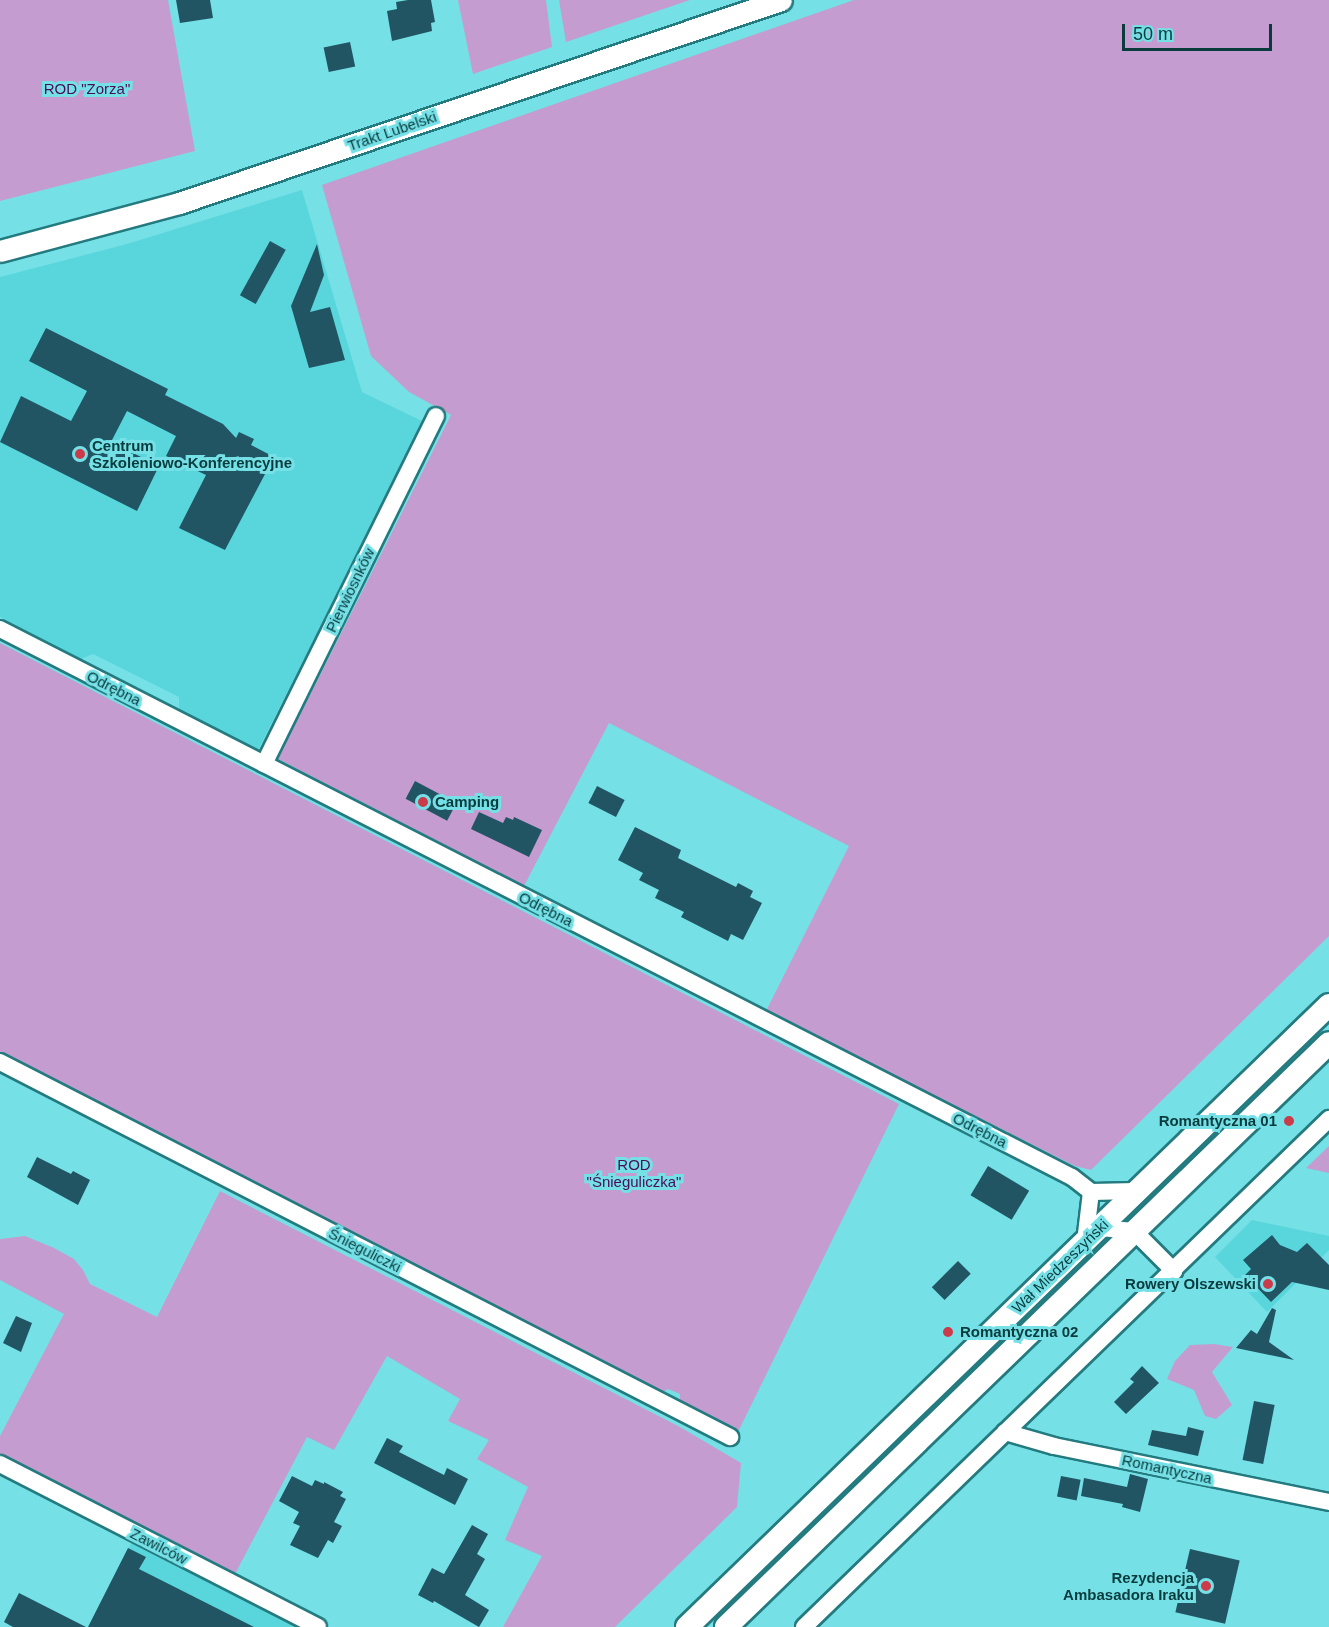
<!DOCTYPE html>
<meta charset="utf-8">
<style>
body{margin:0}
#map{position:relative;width:1329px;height:1627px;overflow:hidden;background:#75e1e7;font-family:Helvetica,sans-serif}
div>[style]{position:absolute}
.built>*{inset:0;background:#59d6dc}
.green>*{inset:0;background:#c59ccf}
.building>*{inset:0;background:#215564;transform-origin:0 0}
.roads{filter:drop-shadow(2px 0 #247b7f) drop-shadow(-2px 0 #247b7f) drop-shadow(0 2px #247b7f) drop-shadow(0 -2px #247b7f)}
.minor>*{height:16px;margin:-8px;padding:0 8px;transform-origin:8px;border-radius:8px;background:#fff}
.tertiary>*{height:21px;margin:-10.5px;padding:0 10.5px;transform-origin:10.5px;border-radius:10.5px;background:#fff}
.secondary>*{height:22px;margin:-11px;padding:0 11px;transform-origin:11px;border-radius:11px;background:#fff}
.dots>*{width:16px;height:16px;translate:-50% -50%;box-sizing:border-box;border:3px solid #75e1e7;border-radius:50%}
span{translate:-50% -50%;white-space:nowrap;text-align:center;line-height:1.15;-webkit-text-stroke:6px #75e1e7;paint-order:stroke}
.park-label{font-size:15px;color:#4a0c57}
.street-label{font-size:15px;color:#093b3d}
.poi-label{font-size:15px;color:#093b3d;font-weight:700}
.left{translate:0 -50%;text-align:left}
.right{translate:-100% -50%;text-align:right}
.scale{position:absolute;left:1122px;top:24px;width:150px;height:27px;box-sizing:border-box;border:3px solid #093b3d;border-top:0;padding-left:8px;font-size:18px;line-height:21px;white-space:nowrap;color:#093b3d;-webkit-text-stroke:4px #75e1e7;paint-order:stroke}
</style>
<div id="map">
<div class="built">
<div style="clip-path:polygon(302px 190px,362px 392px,424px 422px,258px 750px,179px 710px,179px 697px,93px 654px,81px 659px,0 617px,0 277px,127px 244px)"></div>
<div style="clip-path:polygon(1252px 1220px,1329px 1236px,1329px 1250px,1267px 1312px,1215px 1257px)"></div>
<div style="clip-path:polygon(134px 1538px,306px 1627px,88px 1627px)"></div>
</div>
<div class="green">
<div style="clip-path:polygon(0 0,168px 0,195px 151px,0 201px)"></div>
<div style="clip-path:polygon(458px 0,546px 0,552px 47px,473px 74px)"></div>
<div style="clip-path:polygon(559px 0,690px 0,566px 42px)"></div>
<div style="clip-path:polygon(854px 0,1329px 0,1329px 936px,1091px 1170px,1075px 1166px,766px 1011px,849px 846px,609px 723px,524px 886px,278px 759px,451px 415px,409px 392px,371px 356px,322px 185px)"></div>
<div style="clip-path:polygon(0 643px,899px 1104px,739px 1430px,680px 1401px,680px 1394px,675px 1392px,668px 1389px,663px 1392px,0 1052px)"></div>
<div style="clip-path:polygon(1329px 1146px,1329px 1173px,1306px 1168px)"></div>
<div style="clip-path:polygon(220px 1191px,680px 1427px,741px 1463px,737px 1507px,615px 1627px,503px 1627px,542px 1556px,505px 1540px,528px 1487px,477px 1459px,489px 1440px,448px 1421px,460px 1399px,387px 1356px,334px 1450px,307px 1437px,234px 1576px,0 1457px,0 1436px,64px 1314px,0 1280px,0 1239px,25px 1236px,54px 1248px,74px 1259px,83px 1270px,90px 1284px,157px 1317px)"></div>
<div style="clip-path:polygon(1214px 1344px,1233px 1347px,1212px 1372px,1232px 1405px,1216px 1419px,1205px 1416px,1194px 1390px,1167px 1379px,1175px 1361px,1190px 1345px)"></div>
</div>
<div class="building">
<div style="clip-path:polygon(176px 0,210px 0,213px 18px,180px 23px)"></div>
<div style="clip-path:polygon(408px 0,431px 0,435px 22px,431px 23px,432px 31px,392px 41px,387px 11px,397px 9px,396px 2px)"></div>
<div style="left:350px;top:42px;width:25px;height:27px;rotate:78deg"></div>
<div style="left:270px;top:241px;width:18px;height:62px;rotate:29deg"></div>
<div style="clip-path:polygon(317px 244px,324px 275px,310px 312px,330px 307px,345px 360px,309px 368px,291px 306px)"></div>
<div style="clip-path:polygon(46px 328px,168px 389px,165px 395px,223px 424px,236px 438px,239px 432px,254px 439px,251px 445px,274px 457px,225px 550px,179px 528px,206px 475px,166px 456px,176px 436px,127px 411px,111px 442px,159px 466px,137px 511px,0 442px,21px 396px,71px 421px,87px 391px,29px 361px)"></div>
<div style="left:415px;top:781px;width:47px;height:20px;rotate:28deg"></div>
<div style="left:597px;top:786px;width:31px;height:19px;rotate:27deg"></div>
<div style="clip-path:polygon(479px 812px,503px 823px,506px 817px,513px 820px,514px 817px,542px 830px,529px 857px,471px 829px)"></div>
<div style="clip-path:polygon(635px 827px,681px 850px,678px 858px,736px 887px,738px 883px,753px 891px,750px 897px,762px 903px,743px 940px,731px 934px,728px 941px,681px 917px,684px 912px,655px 898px,659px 890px,639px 880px,643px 873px,618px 860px)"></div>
<div style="clip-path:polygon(37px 1157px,71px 1174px,73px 1171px,90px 1180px,78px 1205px,27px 1177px)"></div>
<div style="left:988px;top:1166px;width:48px;height:34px;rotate:31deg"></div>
<div style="clip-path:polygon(1272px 1235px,1280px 1245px,1297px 1252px,1307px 1243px,1329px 1265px,1329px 1290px,1292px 1282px,1271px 1302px,1245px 1275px,1251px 1269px,1243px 1260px)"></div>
<div style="left:958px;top:1261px;width:18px;height:37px;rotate:45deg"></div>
<div style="clip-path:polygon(1272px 1308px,1276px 1310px,1269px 1342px,1294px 1360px,1236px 1348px,1251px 1330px,1257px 1334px)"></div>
<div style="clip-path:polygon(16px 1316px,32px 1323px,21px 1352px,3px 1343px)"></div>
<div style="clip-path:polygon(1142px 1366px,1159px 1383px,1126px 1414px,1114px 1402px,1134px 1382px,1130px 1379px)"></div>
<div style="left:1254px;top:1401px;width:21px;height:60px;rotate:11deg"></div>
<div style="clip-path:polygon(1188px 1427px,1204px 1431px,1198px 1456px,1148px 1445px,1152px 1430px,1186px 1436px)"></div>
<div style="clip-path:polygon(387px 1438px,403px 1446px,399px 1452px,444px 1475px,447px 1468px,468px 1479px,455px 1505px,374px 1463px)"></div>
<div style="clip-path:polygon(1130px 1474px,1148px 1479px,1140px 1512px,1122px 1507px,1123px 1504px,1081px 1496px,1084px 1478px,1127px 1487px)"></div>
<div style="clip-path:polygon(292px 1476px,312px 1486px,315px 1480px,324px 1484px,324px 1482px,343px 1492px,340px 1496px,346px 1499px,334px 1522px,342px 1526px,333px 1543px,328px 1540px,318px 1558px,290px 1545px,300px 1526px,293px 1523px,299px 1512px,279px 1501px)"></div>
<div style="left:1061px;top:1476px;width:20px;height:21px;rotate:11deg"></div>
<div style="clip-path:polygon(472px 1525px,488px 1534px,477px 1554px,485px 1559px,465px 1595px,489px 1610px,479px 1627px,434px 1601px,433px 1603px,418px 1595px,432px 1568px,444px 1574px)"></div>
<div style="clip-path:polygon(128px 1548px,146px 1557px,139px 1569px,254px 1627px,88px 1627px)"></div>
<div style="left:1190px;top:1549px;width:51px;height:65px;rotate:13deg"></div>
<div style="clip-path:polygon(19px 1593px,86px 1627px,13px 1627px,4px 1622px)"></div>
</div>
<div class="roads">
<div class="minor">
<div style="left:0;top:629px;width:1204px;rotate:27.08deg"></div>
<div style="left:1072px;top:1177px;width:24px;rotate:38deg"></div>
<div style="left:1091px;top:1192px;width:45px;rotate:-1.3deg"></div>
<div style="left:264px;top:764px;width:388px;rotate:-63.7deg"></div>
<div style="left:0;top:1062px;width:821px;rotate:27.19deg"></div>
<div style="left:1100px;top:1228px;width:34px;rotate:5deg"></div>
<div style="left:1134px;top:1231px;width:57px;rotate:45deg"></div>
<div style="left:1085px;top:1242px;width:50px;rotate:-83.2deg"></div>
<div style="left:1005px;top:1432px;width:51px;rotate:15.9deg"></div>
<div style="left:1054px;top:1446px;width:281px;rotate:11.5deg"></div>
<div style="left:0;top:1464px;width:357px;rotate:27.1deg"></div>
<div style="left:804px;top:1627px;width:731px;rotate:-44.06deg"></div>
</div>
<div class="tertiary">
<div style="left:0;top:251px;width:185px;rotate:-15deg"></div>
<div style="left:179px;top:203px;width:635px;rotate:-18.63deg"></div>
</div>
<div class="secondary">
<div style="left:687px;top:1627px;width:894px;rotate:-44.09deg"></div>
<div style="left:726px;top:1627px;width:839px;rotate:-44.08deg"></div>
</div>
</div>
<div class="dots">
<div style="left:80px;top:454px;background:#cb3b49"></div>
<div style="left:423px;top:802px;background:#cb3b49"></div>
<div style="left:1289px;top:1121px;background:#cb3b49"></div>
<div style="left:1268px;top:1284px;background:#cb3b49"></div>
<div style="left:948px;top:1332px;background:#cb3b49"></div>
<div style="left:1206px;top:1586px;background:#cb3b49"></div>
</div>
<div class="park-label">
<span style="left:87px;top:89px">ROD "Zorza"</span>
<span style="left:634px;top:1173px">ROD<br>"Śnieguliczka"</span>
</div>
<div class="street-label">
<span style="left:392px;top:131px;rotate:-19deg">Trakt Lubelski</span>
<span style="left:350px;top:590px;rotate:-64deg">Pierwiosnków</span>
<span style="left:114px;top:688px;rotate:27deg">Odrębna</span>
<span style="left:546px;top:909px;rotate:27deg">Odrębna</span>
<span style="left:980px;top:1130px;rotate:27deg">Odrębna</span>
<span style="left:365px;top:1250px;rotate:27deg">Śnieguliczki</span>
<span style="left:1060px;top:1266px;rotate:-44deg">Wał Miedzeszyński</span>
<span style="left:1167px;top:1469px;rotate:12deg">Romantyczna</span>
<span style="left:159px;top:1546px;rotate:27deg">Zawilców</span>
</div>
<div class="poi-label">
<span class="left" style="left:92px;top:454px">Centrum<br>Szkoleniowo-Konferencyjne</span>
<span class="left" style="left:435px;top:802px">Camping</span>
<span class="right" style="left:1277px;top:1121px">Romantyczna 01</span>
<span class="right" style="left:1256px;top:1284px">Rowery Olszewski</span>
<span class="left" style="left:960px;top:1332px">Romantyczna 02</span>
<span class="right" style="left:1194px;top:1586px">Rezydencja<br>Ambasadora Iraku</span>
</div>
<div class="scale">50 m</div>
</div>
